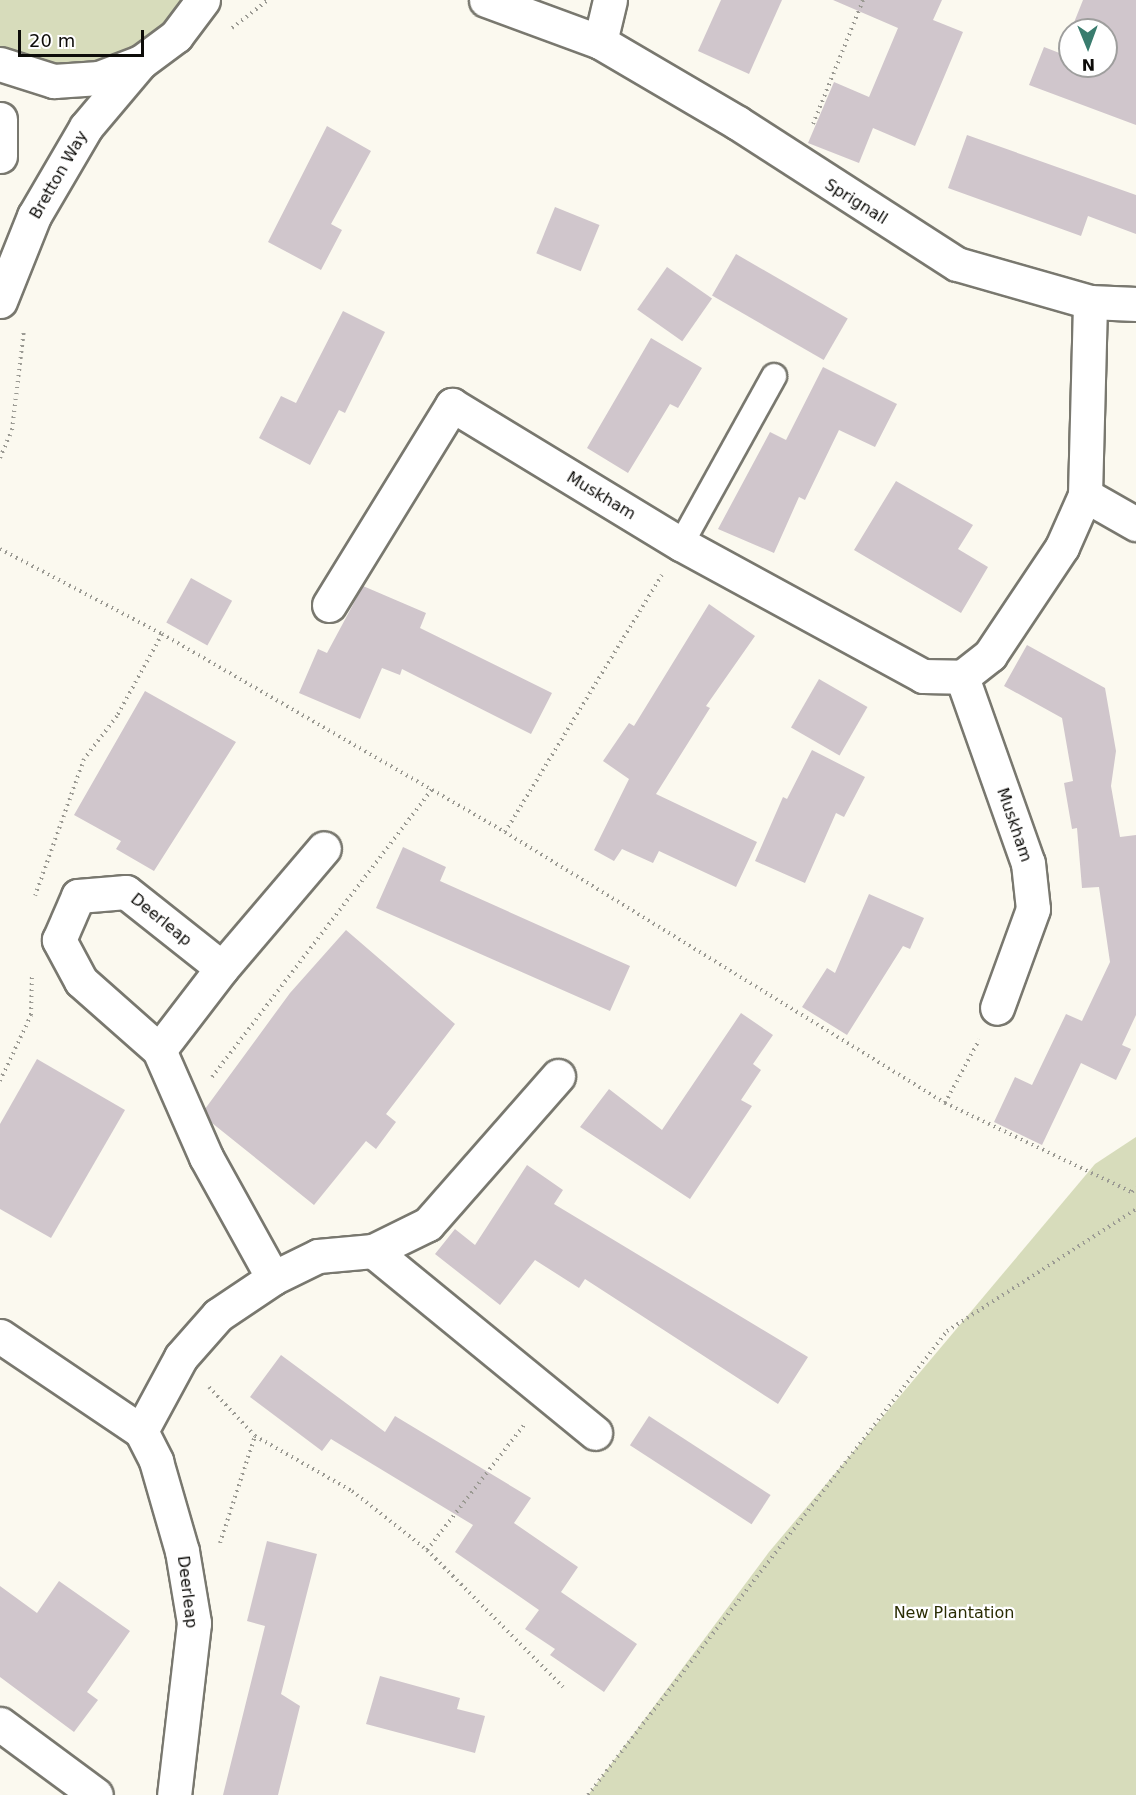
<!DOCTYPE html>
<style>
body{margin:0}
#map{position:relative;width:1136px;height:1795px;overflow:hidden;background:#fbf9ef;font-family:"DejaVu Sans",sans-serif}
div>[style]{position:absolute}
.green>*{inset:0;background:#d7dcbb}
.building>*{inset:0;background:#d0c6cc;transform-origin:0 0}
.path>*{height:4px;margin-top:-2px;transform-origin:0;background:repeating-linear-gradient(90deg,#9b9a93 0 1.5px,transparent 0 6px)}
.roads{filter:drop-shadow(2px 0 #79786f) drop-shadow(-2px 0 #79786f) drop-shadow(0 2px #79786f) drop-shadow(0 -2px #79786f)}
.lane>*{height:24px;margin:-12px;padding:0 12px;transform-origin:12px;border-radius:12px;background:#fff}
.street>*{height:33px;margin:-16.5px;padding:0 16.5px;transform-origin:16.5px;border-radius:16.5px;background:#fff}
.secondary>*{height:33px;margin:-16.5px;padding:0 16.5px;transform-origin:16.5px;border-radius:16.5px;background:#fff}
span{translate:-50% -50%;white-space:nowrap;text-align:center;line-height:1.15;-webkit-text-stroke:4.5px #fff;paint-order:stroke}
.street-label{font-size:16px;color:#0d0c09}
.park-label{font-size:16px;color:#2b2e04}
.north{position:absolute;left:1058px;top:18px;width:60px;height:60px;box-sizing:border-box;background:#fff;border:2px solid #9e9e9d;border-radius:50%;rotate:179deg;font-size:16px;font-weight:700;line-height:24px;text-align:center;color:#0d0c09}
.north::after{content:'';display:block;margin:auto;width:21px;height:27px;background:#397c6e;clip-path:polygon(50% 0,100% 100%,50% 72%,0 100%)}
.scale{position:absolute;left:18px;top:30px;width:126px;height:27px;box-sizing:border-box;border:3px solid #0d0c09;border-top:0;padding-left:8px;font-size:18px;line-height:21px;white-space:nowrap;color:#0d0c09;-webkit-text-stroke:4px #fff;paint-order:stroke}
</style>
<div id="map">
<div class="green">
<div style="clip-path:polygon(0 0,203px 0,99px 78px,0 64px)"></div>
<div style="clip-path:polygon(1136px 1137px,1136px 1795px,588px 1795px,769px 1552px,1095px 1164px)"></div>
</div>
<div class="building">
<div style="clip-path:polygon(721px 0,782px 0,749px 74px,698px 51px)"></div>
<div style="clip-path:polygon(833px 0,942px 0,933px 20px,963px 32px,915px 146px,873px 128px,859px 163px,808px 143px,834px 82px,869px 97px,898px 28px)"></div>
<div style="clip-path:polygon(1083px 0,1136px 0,1136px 125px,1029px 85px,1044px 47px,1062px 54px,1070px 33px,1070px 66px,1106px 66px,1106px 30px,1071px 30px)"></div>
<div style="clip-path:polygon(327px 126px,371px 151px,331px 224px,342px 230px,321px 270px,268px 242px)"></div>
<div style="clip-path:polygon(967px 135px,1136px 195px,1136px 234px,1088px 216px,1081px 236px,948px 188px)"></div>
<div style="left:555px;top:207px;width:48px;height:50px;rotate:22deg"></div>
<div style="left:736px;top:254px;width:129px;height:48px;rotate:30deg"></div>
<div style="left:667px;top:267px;width:55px;height:52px;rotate:35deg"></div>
<div style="clip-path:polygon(343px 311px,385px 332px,345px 413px,339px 410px,310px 465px,259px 438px,281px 396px,296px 403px)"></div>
<div style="clip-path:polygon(651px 338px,702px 368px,678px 408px,670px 404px,628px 473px,587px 448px)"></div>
<div style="clip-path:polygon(823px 367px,897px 404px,875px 447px,839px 430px,805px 500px,799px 497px,774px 553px,718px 529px,770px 432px,786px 440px)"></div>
<div style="clip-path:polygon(896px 481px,973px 525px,958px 549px,988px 567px,961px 613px,854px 550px)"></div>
<div style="left:191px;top:578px;width:47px;height:51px;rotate:29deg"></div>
<div style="clip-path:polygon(363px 586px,426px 613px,420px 628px,552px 693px,531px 734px,402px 669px,400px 675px,382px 668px,360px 719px,299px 693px,318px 649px,327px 653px)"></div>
<div style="clip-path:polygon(709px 604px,755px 636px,706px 706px,710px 708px,656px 794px,757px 842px,736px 887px,659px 851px,653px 863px,622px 849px,614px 861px,594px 850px,629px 779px,603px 761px,629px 723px,634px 726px)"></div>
<div style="clip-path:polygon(1027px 645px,1105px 688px,1116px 751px,1111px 786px,1120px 837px,1136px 835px,1136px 1015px,1122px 1045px,1131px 1049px,1116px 1080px,1081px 1063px,1042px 1145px,994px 1122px,1015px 1077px,1032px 1085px,1066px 1014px,1082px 1021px,1110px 962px,1099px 887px,1082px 888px,1077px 828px,1072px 829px,1064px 783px,1073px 781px,1062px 718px,1004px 686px)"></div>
<div style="left:819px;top:679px;width:56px;height:56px;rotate:30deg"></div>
<div style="clip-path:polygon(145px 691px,236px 742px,154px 871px,116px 849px,121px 841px,74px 815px)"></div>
<div style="clip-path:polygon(812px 750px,865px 777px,844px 817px,836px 813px,805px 883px,755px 861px,783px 797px,787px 799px)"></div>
<div style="clip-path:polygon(403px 847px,446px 867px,440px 881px,630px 966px,610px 1011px,376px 908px)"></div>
<div style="clip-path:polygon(869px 894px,924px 918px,910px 949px,903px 946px,847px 1035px,802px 1007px,827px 968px,835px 973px)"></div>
<div style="clip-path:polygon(346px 930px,455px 1024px,386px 1114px,396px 1122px,376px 1149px,366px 1141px,314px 1205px,212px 1123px,205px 1109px,290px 993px)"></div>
<div style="clip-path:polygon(741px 1013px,773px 1035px,753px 1064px,761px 1070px,741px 1100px,752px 1106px,690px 1199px,580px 1127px,609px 1089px,662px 1130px)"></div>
<div style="clip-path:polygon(37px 1059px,125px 1110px,51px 1238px,0 1209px,0 1124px)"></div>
<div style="clip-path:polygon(527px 1165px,563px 1190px,554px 1204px,808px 1357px,778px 1404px,585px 1279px,579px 1288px,535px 1260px,500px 1305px,435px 1254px,455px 1229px,475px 1245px)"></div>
<div style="clip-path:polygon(281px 1355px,385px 1432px,395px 1416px,531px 1498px,514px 1523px,578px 1567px,561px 1592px,637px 1644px,604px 1692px,550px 1655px,555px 1649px,525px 1629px,539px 1610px,455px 1552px,473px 1525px,331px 1439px,322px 1451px,250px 1397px)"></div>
<div style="left:649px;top:1416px;width:145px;height:35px;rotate:33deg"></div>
<div style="clip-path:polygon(267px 1541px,317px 1554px,281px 1694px,300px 1706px,278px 1795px,223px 1795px,265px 1626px,247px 1621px)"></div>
<div style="clip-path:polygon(59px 1581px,130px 1631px,87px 1692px,98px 1700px,74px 1732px,0 1677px,0 1586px,37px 1613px)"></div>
<div style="clip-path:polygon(380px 1676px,460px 1698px,457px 1709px,485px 1716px,475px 1753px,366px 1724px)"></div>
</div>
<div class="path">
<div style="left:232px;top:28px;width:46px;rotate:-37.9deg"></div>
<div style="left:813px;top:124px;width:134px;rotate:-68deg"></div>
<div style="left:0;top:458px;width:30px;rotate:-67deg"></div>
<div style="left:12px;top:430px;width:101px;rotate:-83.2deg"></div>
<div style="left:0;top:549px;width:183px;rotate:27.7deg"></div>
<div style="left:162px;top:634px;width:94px;rotate:118.8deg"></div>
<div style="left:117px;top:716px;width:54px;rotate:127.5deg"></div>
<div style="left:84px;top:759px;width:145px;rotate:109.7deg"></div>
<div style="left:162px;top:634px;width:396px;rotate:30deg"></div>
<div style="left:505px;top:832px;width:517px;rotate:31.63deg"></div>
<div style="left:945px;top:1103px;width:207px;rotate:25.5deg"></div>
<div style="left:1132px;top:1192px;width:6px;rotate:-51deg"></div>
<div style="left:505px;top:832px;width:301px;rotate:-58.6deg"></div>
<div style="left:212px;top:1077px;width:362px;rotate:-52.6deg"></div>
<div style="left:0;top:1081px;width:73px;rotate:-64.8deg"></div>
<div style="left:31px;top:1015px;width:40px;rotate:-88.6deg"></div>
<div style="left:945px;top:1103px;width:72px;rotate:-61.6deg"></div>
<div style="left:209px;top:1387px;width:67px;rotate:46.8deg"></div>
<div style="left:220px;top:1543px;width:113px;rotate:-71.9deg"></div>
<div style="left:255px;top:1436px;width:112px;rotate:29.6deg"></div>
<div style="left:352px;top:1491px;width:95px;rotate:38.2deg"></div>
<div style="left:427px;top:1550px;width:193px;rotate:45.2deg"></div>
<div style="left:427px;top:1550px;width:158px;rotate:-52.2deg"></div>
<div style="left:588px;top:1795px;width:587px;rotate:-52.27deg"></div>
<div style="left:947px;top:1331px;width:225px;rotate:-32.8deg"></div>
</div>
<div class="roads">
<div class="lane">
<div style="left:681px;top:544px;width:192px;rotate:-61deg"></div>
</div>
<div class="street">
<div style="left:486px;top:0;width:121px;rotate:20.2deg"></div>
<div style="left:600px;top:42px;width:160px;rotate:30.4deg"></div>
<div style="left:738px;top:123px;width:260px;rotate:32.8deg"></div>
<div style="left:957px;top:264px;width:138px;rotate:15.9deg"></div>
<div style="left:1090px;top:302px;width:46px;rotate:2.5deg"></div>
<div style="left:600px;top:42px;width:43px;rotate:-76.6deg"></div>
<div style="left:1085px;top:495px;width:59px;rotate:29.6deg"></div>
<div style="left:329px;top:605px;width:235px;rotate:-58.4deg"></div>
<div style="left:452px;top:405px;width:268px;rotate:31.3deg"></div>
<div style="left:681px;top:544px;width:276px;rotate:28.6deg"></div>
<div style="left:923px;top:676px;width:39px;rotate:1deg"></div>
<div style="left:962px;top:677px;width:36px;rotate:-38deg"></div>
<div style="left:990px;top:655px;width:130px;rotate:-56.3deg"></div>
<div style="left:1062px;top:547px;width:57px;rotate:-66.1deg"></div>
<div style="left:1085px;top:495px;width:193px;rotate:-88.5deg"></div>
<div style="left:962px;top:677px;width:197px;rotate:70.5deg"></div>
<div style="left:1028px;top:863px;width:46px;rotate:83.8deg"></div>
<div style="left:1033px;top:909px;width:105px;rotate:110deg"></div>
<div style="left:222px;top:968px;width:157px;rotate:-49.6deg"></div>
<div style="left:373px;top:1251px;width:287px;rotate:39.3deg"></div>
<div style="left:273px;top:1278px;width:50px;rotate:-26.1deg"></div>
<div style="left:318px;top:1256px;width:55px;rotate:-5.2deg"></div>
<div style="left:373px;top:1251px;width:61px;rotate:-26.1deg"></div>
<div style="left:428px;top:1224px;width:197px;rotate:-48.7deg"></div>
<div style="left:0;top:1336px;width:170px;rotate:34deg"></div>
<div style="left:141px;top:1431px;width:34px;rotate:63deg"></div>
<div style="left:156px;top:1461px;width:94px;rotate:73.9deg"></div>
<div style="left:182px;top:1551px;width:73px;rotate:80.5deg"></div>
<div style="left:194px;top:1623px;width:173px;rotate:96.6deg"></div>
<div style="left:141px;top:1431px;width:84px;rotate:-61.6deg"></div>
<div style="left:181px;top:1357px;width:56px;rotate:-48.6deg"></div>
<div style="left:218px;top:1315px;width:66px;rotate:-33.9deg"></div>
<div style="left:273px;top:1278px;width:138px;rotate:-119deg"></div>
<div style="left:206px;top:1157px;width:117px;rotate:-113.7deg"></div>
<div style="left:159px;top:1050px;width:104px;rotate:-138.5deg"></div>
<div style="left:81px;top:981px;width:47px;rotate:-118.2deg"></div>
<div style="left:59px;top:940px;width:48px;rotate:-66.6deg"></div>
<div style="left:78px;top:896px;width:48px;rotate:-4.8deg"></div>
<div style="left:126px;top:892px;width:122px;rotate:38.4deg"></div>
<div style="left:222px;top:968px;width:103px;rotate:127.5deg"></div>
<div style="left:0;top:1724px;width:119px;rotate:36.5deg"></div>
</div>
<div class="secondary">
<div style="left:0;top:64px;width:57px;rotate:17.5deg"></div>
<div style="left:54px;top:81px;width:45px;rotate:-3.8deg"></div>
<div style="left:99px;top:78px;width:45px;rotate:-20.9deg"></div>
<div style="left:141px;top:62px;width:44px;rotate:-36.6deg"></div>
<div style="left:176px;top:36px;width:45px;rotate:-53.1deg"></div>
<div style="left:0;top:119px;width:37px;rotate:90deg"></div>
<div style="left:0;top:301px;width:92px;rotate:-68.2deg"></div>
<div style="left:34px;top:216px;width:103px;rotate:-59.7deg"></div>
<div style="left:86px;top:127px;width:85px;rotate:-49.8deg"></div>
</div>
</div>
<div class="street-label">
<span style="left:59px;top:175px;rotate:-60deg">Bretton Way</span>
<span style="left:856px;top:202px;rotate:32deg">Sprignall</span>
<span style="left:601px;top:496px;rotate:31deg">Muskham</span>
<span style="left:1014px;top:825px;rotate:71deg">Muskham</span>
<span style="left:161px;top:920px;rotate:39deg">Deerleap</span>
<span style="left:187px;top:1592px;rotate:83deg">Deerleap</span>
</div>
<div class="park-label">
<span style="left:954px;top:1613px">New Plantation</span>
</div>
<div class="north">N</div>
<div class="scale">20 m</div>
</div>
